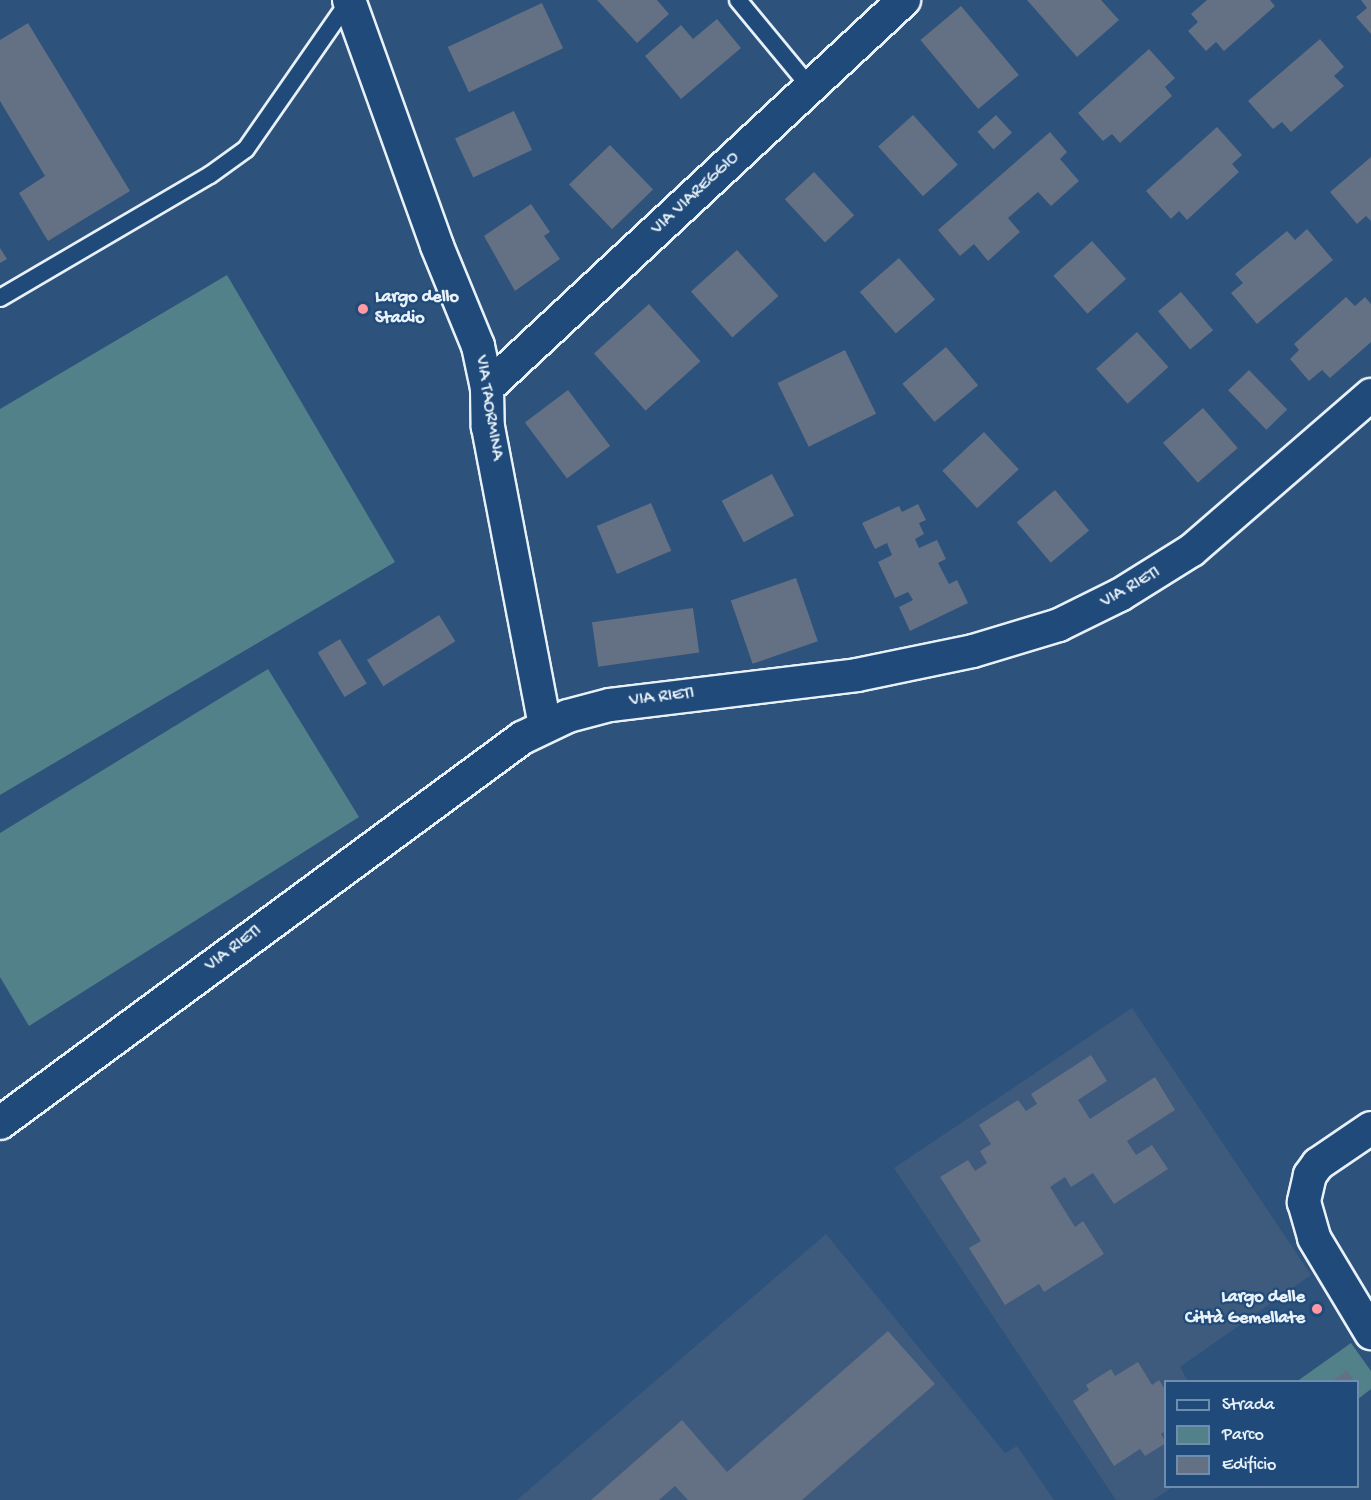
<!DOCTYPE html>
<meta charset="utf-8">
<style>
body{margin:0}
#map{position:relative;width:1371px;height:1500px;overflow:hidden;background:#2d527c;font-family:"Gochi Hand",sans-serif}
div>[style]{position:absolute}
.built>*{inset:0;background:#3e5b7e}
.green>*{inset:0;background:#538189}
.building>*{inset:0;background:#647083;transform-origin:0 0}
.roads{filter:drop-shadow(2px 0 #e8f1f8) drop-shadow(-2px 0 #e8f1f8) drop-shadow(0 2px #e8f1f8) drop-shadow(0 -2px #e8f1f8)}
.service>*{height:16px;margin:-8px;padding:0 8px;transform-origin:8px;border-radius:8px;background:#1f4a7a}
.minor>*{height:32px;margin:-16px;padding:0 16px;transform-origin:16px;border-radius:16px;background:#1f4a7a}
.dots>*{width:16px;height:16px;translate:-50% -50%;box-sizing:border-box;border:3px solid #1f4a7a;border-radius:50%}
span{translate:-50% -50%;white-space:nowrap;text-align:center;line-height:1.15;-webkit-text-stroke:4.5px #1f4a7a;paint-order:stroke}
.street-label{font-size:18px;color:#e8f1f8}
.poi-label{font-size:18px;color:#e8f1f8;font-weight:700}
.left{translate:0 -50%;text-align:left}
.right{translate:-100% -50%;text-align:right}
.legend{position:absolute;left:1164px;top:1380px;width:195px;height:108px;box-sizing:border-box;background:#1f4a7a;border:2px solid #6f8dac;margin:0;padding:8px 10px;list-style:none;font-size:18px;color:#e8f1f8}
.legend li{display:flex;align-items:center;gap:12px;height:30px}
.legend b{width:30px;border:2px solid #6f8dac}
</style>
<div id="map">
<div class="built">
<div style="clip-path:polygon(1132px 1008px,1311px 1275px,1180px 1367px,1188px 1381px,1166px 1382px,1166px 1486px,1173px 1487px,1153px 1500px,1116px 1500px,894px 1168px)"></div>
<div style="clip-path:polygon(826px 1234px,1005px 1453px,1017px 1446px,1054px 1500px,517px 1500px)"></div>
</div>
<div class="green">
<div style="clip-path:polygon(227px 275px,395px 562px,0 795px,0 409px)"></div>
<div style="clip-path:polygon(268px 669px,359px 817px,29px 1026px,0 977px,0 833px)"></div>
<div style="clip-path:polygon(1351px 1343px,1371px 1371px,1371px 1389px,1358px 1399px,1358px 1382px,1296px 1382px)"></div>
</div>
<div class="building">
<div style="clip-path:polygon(597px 0,657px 0,669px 14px,637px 43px)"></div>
<div style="clip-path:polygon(1027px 0,1101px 0,1119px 20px,1077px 57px)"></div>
<div style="clip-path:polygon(1207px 0,1270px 0,1275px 6px,1224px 51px,1216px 42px,1206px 51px,1188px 31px,1198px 22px,1191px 14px)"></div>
<div style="clip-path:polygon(1361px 0,1371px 0,1371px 34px,1356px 17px,1367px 8px)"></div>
<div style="left:542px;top:3px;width:50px;height:104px;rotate:65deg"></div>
<div style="left:961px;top:6px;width:90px;height:53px;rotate:50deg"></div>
<div style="clip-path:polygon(717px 19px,741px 48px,681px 99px,645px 56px,681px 25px,693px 39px)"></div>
<div style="clip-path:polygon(28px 23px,130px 191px,48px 241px,19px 193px,45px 176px,0 101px,0 40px)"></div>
<div style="clip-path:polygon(1320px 39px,1344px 67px,1334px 76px,1344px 86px,1291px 132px,1282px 122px,1273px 129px,1248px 101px)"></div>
<div style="clip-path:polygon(1149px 49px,1175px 78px,1165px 87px,1172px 96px,1120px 143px,1112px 134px,1103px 141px,1078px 113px)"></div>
<div style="left:514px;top:111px;width:43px;height:65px;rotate:65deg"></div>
<div style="left:913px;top:115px;width:67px;height:47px;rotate:48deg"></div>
<div style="left:996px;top:115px;width:24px;height:25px;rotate:48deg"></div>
<div style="clip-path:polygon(1217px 127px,1242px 155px,1232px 164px,1239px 172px,1187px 220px,1179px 211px,1171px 219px,1146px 191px)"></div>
<div style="clip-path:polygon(1050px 132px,1067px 152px,1060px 159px,1079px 181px,1051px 206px,1038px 192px,1008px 218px,1020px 232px,988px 261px,974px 244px,960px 256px,938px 230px)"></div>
<div style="left:610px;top:145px;width:62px;height:57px;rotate:46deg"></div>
<div style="clip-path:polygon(1371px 157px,1371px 221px,1366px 216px,1357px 224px,1330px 192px)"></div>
<div style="left:814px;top:172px;width:59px;height:40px;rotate:47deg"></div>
<div style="clip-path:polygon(531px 204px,550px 232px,544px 236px,560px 259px,515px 291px,484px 236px)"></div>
<div style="clip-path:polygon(1307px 229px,1333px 260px,1257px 324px,1231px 293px,1243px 283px,1235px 274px,1287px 231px,1295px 240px)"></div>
<div style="left:1092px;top:241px;width:51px;height:52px;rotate:48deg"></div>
<div style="clip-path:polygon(0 248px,7px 259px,0 263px)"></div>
<div style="left:737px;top:250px;width:62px;height:62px;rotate:48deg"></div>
<div style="left:899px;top:258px;width:55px;height:52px;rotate:49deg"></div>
<div style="left:1181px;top:292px;width:50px;height:30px;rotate:50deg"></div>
<div style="clip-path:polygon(1346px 297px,1355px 306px,1365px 297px,1371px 304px,1371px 342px,1330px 378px,1322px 370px,1309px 381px,1290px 359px,1299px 350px,1294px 344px)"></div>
<div style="left:649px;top:304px;width:77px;height:74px;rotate:48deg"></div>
<div style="left:1137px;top:332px;width:47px;height:55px;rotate:48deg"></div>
<div style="left:946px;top:347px;width:50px;height:57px;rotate:50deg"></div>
<div style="left:845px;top:350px;width:71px;height:75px;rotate:64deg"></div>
<div style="left:1249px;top:370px;width:55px;height:29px;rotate:46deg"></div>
<div style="left:568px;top:390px;width:70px;height:54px;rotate:53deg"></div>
<div style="left:1203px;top:408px;width:53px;height:53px;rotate:49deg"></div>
<div style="left:984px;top:432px;width:51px;height:57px;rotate:47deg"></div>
<div style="left:772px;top:474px;width:47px;height:57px;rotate:62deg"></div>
<div style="left:1055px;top:490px;width:53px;height:50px;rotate:50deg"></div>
<div style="left:651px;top:503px;width:52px;height:59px;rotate:67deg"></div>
<div style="clip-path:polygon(918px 504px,926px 520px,919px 523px,924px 534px,915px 539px,919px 548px,937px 540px,946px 559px,938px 563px,949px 584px,957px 580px,968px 603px,910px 631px,899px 607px,913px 600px,908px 592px,895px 598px,878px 562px,892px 555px,887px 543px,875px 549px,862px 523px,899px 506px,902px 512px)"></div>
<div style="left:796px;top:578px;width:67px;height:69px;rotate:71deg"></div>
<div style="left:693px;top:608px;width:45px;height:102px;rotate:82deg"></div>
<div style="left:439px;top:615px;width:31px;height:85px;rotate:58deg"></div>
<div style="left:340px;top:639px;width:52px;height:26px;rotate:59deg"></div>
<div style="clip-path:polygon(1091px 1055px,1107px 1081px,1078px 1100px,1090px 1119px,1155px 1077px,1175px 1110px,1127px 1141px,1136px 1155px,1152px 1145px,1168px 1169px,1114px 1204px,1093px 1173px,1071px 1187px,1065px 1177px,1050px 1187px,1075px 1227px,1083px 1221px,1104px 1254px,1044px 1292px,1039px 1284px,1005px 1305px,969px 1248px,981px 1241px,940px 1177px,968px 1160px,975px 1171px,987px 1163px,980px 1151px,991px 1144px,979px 1125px,1018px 1100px,1026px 1111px,1037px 1104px,1031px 1094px)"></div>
<div style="clip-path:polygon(888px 1331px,935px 1384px,802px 1500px,688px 1500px,675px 1486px,659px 1500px,591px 1500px,682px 1420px,727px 1472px)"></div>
<div style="clip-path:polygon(1138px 1362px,1152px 1385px,1159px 1380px,1166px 1391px,1166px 1431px,1161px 1434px,1166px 1443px,1145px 1456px,1140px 1449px,1114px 1466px,1073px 1401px,1089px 1390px,1086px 1385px,1111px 1369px,1115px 1376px)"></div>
<div style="clip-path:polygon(1347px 1370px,1354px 1382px,1331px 1382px)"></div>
</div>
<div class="roads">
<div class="service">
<div style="left:738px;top:0;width:113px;rotate:50.4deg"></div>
<div style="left:0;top:298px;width:243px;rotate:-30.4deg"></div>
<div style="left:210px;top:175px;width:44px;rotate:-35.8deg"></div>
<div style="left:246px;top:149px;width:180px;rotate:-55.2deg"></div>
</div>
<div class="minor">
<div style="left:349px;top:0;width:261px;rotate:70.3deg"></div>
<div style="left:437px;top:246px;width:108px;rotate:67.7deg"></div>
<div style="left:478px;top:346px;width:43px;rotate:77.9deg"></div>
<div style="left:487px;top:388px;width:39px;rotate:89deg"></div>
<div style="left:488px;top:427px;width:304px;rotate:79.2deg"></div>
<div style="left:487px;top:388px;width:570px;rotate:-42.94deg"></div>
<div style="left:0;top:1123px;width:649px;rotate:-36.41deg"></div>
<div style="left:522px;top:738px;width:51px;rotate:-25.6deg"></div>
<div style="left:568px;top:716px;width:43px;rotate:-14.7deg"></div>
<div style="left:610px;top:705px;width:249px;rotate:-6.9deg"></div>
<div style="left:857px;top:675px;width:118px;rotate:-11.7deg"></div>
<div style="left:973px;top:651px;width:90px;rotate:-16.8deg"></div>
<div style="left:1059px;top:625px;width:68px;rotate:-26.2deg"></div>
<div style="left:1120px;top:595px;width:85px;rotate:-32deg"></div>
<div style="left:1192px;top:550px;width:237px;rotate:-40.9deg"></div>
<div style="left:1371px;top:1128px;width:64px;rotate:145.8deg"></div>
<div style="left:1318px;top:1164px;width:14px;rotate:126deg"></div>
<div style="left:1310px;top:1175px;width:28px;rotate:103deg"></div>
<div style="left:1304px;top:1202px;width:37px;rotate:74deg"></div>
<div style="left:1314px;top:1238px;width:111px;rotate:59deg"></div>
</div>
</div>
<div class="dots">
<div style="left:363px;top:309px;background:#ff9aa2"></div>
<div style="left:1317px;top:1309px;background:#ff9aa2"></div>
</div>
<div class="street-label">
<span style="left:696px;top:194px;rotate:-43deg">VIA VIAREGGIO</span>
<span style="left:488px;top:408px;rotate:81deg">VIA TAORMINA</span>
<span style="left:1131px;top:588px;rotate:-30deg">VIA RIETI</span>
<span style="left:662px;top:698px;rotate:-7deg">VIA RIETI</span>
<span style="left:234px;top:949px;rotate:-37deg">VIA RIETI</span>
</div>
<div class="poi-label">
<span class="left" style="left:375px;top:309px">Largo dello<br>Stadio</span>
<span class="right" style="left:1305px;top:1309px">Largo delle<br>Città Gemellate</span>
</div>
<ul class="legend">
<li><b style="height:8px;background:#1f4a7a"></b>Strada</li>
<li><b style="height:16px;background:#538189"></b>Parco</li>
<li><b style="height:16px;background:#647083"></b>Edificio</li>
</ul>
</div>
